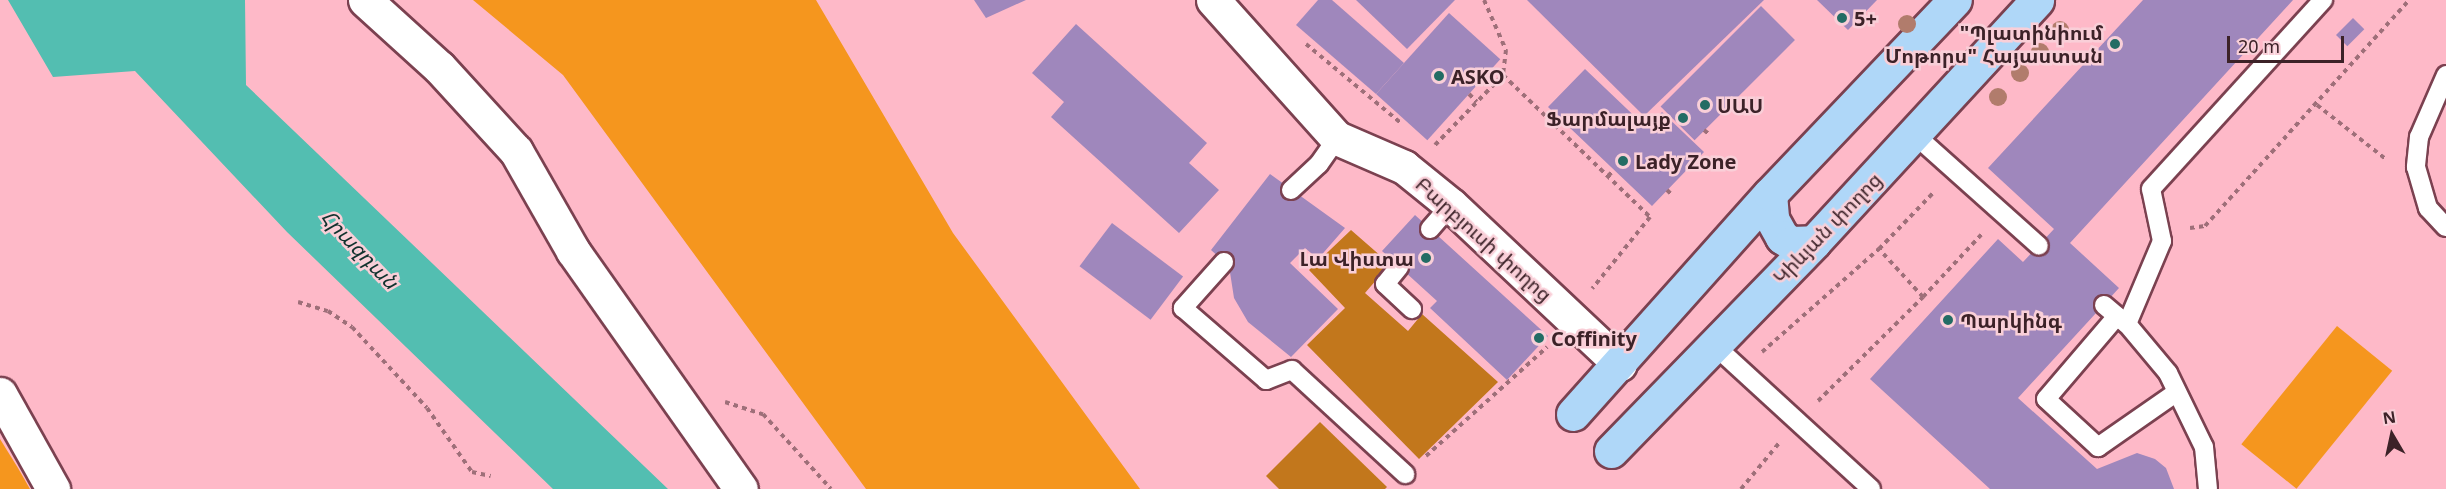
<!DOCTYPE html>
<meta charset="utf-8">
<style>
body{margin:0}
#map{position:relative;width:2446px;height:489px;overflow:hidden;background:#feb9c8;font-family:"Noto Sans","Noto Sans Armenian",sans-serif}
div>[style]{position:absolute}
.green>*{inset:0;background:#f5961e;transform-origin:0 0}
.forest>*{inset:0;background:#c2771c}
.water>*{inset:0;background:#53beb1}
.building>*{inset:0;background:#9f87bc;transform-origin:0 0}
.path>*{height:4px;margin-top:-2px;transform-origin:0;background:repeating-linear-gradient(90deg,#9e6f79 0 4.5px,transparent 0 9px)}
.roads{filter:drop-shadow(2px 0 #7b4150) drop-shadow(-2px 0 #7b4150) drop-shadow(0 2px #7b4150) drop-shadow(0 -2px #7b4150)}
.service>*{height:18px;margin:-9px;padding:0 9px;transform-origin:9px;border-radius:9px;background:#fff}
.minor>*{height:33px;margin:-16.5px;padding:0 16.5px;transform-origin:16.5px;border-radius:16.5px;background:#fff}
.tertiary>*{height:33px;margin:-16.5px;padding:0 16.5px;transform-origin:16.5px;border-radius:16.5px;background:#fff}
.primary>*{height:33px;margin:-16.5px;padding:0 16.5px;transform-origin:16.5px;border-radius:16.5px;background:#afd7f8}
.trees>*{width:18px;height:18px;margin:-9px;border-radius:50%;background:#b17c6c}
.dots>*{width:16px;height:16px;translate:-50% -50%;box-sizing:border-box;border:3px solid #f9cfd8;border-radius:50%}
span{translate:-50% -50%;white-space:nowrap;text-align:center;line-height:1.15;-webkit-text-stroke:5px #f9cfd8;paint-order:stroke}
.poi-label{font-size:20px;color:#3c2228;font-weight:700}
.left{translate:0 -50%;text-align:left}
.right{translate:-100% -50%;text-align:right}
.street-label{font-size:20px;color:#3c2228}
.water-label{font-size:21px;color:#10322e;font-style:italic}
.north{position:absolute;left:2362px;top:405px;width:60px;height:60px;-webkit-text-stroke:4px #f9cfd8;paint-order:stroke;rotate:351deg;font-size:16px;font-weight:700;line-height:24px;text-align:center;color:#3c2228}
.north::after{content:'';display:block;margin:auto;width:21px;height:27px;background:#3c2228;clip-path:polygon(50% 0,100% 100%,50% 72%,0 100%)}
.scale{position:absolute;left:2227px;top:36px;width:117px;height:27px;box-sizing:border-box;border:3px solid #3c2228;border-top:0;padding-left:8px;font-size:18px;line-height:21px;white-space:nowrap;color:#3c2228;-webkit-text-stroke:4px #f9cfd8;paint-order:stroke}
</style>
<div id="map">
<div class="green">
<div style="clip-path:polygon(473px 0,816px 0,953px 233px,1140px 489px,866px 489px,563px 75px)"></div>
<div style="left:2337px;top:326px;width:71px;height:152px;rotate:39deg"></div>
<div style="clip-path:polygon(0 439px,18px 468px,30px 489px,0 489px)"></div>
</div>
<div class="forest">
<div style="clip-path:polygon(1351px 230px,1390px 264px,1365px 293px,1408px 331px,1422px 314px,1498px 382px,1419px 459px,1307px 345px,1345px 308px,1309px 270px)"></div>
<div style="clip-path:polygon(1320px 422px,1387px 487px,1385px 489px,1279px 489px,1266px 476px)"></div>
</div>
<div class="water">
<div style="clip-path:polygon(8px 0,245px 0,246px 85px,668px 489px,553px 489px,287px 232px,135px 71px,53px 77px)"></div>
</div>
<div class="building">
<div style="clip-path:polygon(974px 0,1026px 0,986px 18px)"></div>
<div style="clip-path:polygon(1318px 0,1332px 0,1404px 63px,1376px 94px,1296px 25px)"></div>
<div style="clip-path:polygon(1356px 0,1455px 0,1407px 49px)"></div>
<div style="clip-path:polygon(1527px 0,1764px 0,1644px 116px)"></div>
<div style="clip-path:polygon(1817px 0,1877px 0,1848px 30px)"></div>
<div style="clip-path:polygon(2143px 0,2293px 0,2070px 243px,2119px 288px,2018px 398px,2097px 469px,2137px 453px,2155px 459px,2166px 468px,2174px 489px,1990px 489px,1870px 379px,1998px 239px,2023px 262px,2054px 229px,1988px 168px)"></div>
<div style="left:1761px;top:6px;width:48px;height:142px;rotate:45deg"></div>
<div style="left:1449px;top:13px;width:69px;height:109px;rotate:42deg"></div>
<div style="left:2353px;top:18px;width:16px;height:24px;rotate:45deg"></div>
<div style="clip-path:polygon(1076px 24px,1207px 143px,1189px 163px,1219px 190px,1179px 233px,1051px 117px,1064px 102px,1032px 73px)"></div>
<div style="clip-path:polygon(1585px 69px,1647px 128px,1662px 112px,1704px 152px,1652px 206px,1548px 107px)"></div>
<div style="clip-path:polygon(1270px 174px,1345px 228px,1318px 259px,1305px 248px,1290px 263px,1338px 309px,1291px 357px,1248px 322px,1234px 298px,1229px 266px,1211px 250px)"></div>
<div style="clip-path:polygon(1415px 215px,1548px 336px,1507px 380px,1430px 308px,1437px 301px,1382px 251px)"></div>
<div style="left:1112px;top:223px;width:89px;height:54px;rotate:37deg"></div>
</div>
<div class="path">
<div style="left:1484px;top:0;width:55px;rotate:66.3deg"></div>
<div style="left:1506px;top:50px;width:25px;rotate:97deg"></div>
<div style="left:1503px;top:75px;width:204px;rotate:44deg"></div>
<div style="left:1650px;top:217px;width:92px;rotate:128.9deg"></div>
<div style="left:1306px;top:44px;width:125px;rotate:39.8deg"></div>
<div style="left:1469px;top:94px;width:11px;rotate:45deg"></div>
<div style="left:2317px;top:105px;width:89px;rotate:38.2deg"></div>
<div style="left:1704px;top:130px;width:8px;rotate:40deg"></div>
<div style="left:1435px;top:145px;width:98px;rotate:-45.8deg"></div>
<div style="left:1690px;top:166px;width:8px;rotate:50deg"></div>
<div style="left:1608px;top:176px;width:8px;rotate:-45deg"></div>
<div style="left:1667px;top:190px;width:7px;rotate:45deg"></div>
<div style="left:2190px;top:228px;width:15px;rotate:-8deg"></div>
<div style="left:2205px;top:226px;width:304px;rotate:-47.9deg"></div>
<div style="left:1923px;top:297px;width:86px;rotate:-46.9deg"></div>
<div style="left:298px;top:302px;width:31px;rotate:17deg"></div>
<div style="left:328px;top:311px;width:29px;rotate:34deg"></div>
<div style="left:352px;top:327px;width:110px;rotate:47.2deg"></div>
<div style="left:427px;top:408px;width:78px;rotate:54.9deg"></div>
<div style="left:472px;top:472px;width:19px;rotate:12deg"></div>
<div style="left:1762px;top:352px;width:156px;rotate:-41.4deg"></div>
<div style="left:1879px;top:249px;width:79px;rotate:-46deg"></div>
<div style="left:1818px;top:401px;width:148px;rotate:-44.7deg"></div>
<div style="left:1923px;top:297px;width:65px;rotate:-132.5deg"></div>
<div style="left:725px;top:402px;width:40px;rotate:18deg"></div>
<div style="left:763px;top:414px;width:101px;rotate:47.8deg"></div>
<div style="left:1426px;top:456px;width:163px;rotate:-42deg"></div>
<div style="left:1741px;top:489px;width:60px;rotate:-50.4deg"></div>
</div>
<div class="roads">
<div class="service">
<div style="left:2446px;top:75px;width:68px;rotate:113.5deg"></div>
<div style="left:2419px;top:137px;width:30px;rotate:96deg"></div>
<div style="left:2416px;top:167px;width:43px;rotate:73.7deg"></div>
<div style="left:2428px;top:208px;width:26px;rotate:47deg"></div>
<div style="left:1915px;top:135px;width:166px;rotate:41.8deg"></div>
<div style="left:1291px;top:190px;width:38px;rotate:-43deg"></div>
<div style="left:1319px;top:164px;width:32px;rotate:-55deg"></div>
<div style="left:1430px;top:229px;width:32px;rotate:-49deg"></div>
<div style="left:1224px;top:262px;width:62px;rotate:131.7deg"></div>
<div style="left:1183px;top:308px;width:110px;rotate:40.9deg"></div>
<div style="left:1266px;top:380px;width:28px;rotate:-21deg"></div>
<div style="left:1292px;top:370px;width:154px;rotate:42.6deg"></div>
<div style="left:1399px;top:267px;width:22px;rotate:129deg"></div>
<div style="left:1385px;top:284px;width:37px;rotate:43deg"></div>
<div style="left:2104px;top:305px;width:30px;rotate:40deg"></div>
<div style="left:2127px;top:324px;width:64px;rotate:50.1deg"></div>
<div style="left:2168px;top:373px;width:82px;rotate:64.1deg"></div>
<div style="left:2204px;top:447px;width:42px;rotate:84.6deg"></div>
<div style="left:2117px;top:316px;width:109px;rotate:130.5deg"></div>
<div style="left:2046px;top:399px;width:71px;rotate:42.7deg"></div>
<div style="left:2098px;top:447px;width:96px;rotate:-34.8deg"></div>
<div style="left:2127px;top:324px;width:90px;rotate:-67.1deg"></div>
<div style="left:2162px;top:241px;width:53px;rotate:-101.9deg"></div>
<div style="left:2151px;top:189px;width:256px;rotate:-47.7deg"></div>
<div style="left:1714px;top:345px;width:213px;rotate:42.5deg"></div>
</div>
<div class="minor">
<div style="left:1213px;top:0;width:186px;rotate:48.1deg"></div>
<div style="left:1337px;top:138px;width:73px;rotate:23.4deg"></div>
<div style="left:1404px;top:167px;width:60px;rotate:39deg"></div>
<div style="left:1451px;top:205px;width:232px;rotate:43.3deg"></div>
</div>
<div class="tertiary">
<div style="left:365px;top:0;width:100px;rotate:42.2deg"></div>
<div style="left:439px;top:67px;width:114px;rotate:47.5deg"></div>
<div style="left:516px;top:151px;width:115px;rotate:60.3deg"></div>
<div style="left:573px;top:251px;width:291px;rotate:54.8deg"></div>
<div style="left:0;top:394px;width:109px;rotate:60.8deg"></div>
</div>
<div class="primary">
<div style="left:1770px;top:194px;width:25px;rotate:85deg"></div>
<div style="left:1772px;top:219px;width:21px;rotate:61deg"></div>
<div style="left:1782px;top:237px;width:11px;rotate:34deg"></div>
<div style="left:1791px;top:243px;width:23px;rotate:-2deg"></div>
<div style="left:1573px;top:414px;width:295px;rotate:-48.2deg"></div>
<div style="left:1770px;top:194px;width:268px;rotate:-46.4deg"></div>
<div style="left:1611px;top:451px;width:291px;rotate:-45.8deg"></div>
<div style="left:1814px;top:242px;width:329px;rotate:-47.3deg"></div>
</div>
</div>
<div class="trees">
<div style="left:1907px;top:24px"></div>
<div style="left:2060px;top:30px"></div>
<div style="left:2040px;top:52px"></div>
<div style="left:2020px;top:73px"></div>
<div style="left:1998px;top:97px"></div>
</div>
<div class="dots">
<div style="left:1842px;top:18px;background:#236c64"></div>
<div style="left:2115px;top:44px;background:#236c64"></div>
<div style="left:1439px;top:76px;background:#236c64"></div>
<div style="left:1705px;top:105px;background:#236c64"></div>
<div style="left:1683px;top:118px;background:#236c64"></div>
<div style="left:1623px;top:161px;background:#236c64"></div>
<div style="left:1426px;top:258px;background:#236c64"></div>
<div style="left:1948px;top:320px;background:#236c64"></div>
<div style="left:1539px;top:338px;background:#236c64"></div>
</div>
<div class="poi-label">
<span class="left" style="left:1854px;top:18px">5+</span>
<span class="right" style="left:2103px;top:44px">"Պլատինիում<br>Մոթորս" Հայաստան</span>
<span class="left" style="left:1451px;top:76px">ASKO</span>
<span class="left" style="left:1717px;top:105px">ՍԱՍ</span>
<span class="right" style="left:1671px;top:118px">Ֆարմալայք</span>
<span class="left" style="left:1635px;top:161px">Lady Zone</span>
<span class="right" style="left:1414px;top:258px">Լա Վիստա</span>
<span class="left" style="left:1960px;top:320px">Պարկինգ</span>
<span class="left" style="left:1551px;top:338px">Coffinity</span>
</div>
<div class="street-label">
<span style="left:1827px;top:228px;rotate:-46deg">Կիևյան փողոց</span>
<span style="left:1484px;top:239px;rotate:42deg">Բարբյուսի փողոց</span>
</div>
<div class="water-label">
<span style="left:360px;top:249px;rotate:46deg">Հրազդան</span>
</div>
<div class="north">N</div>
<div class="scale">20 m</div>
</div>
